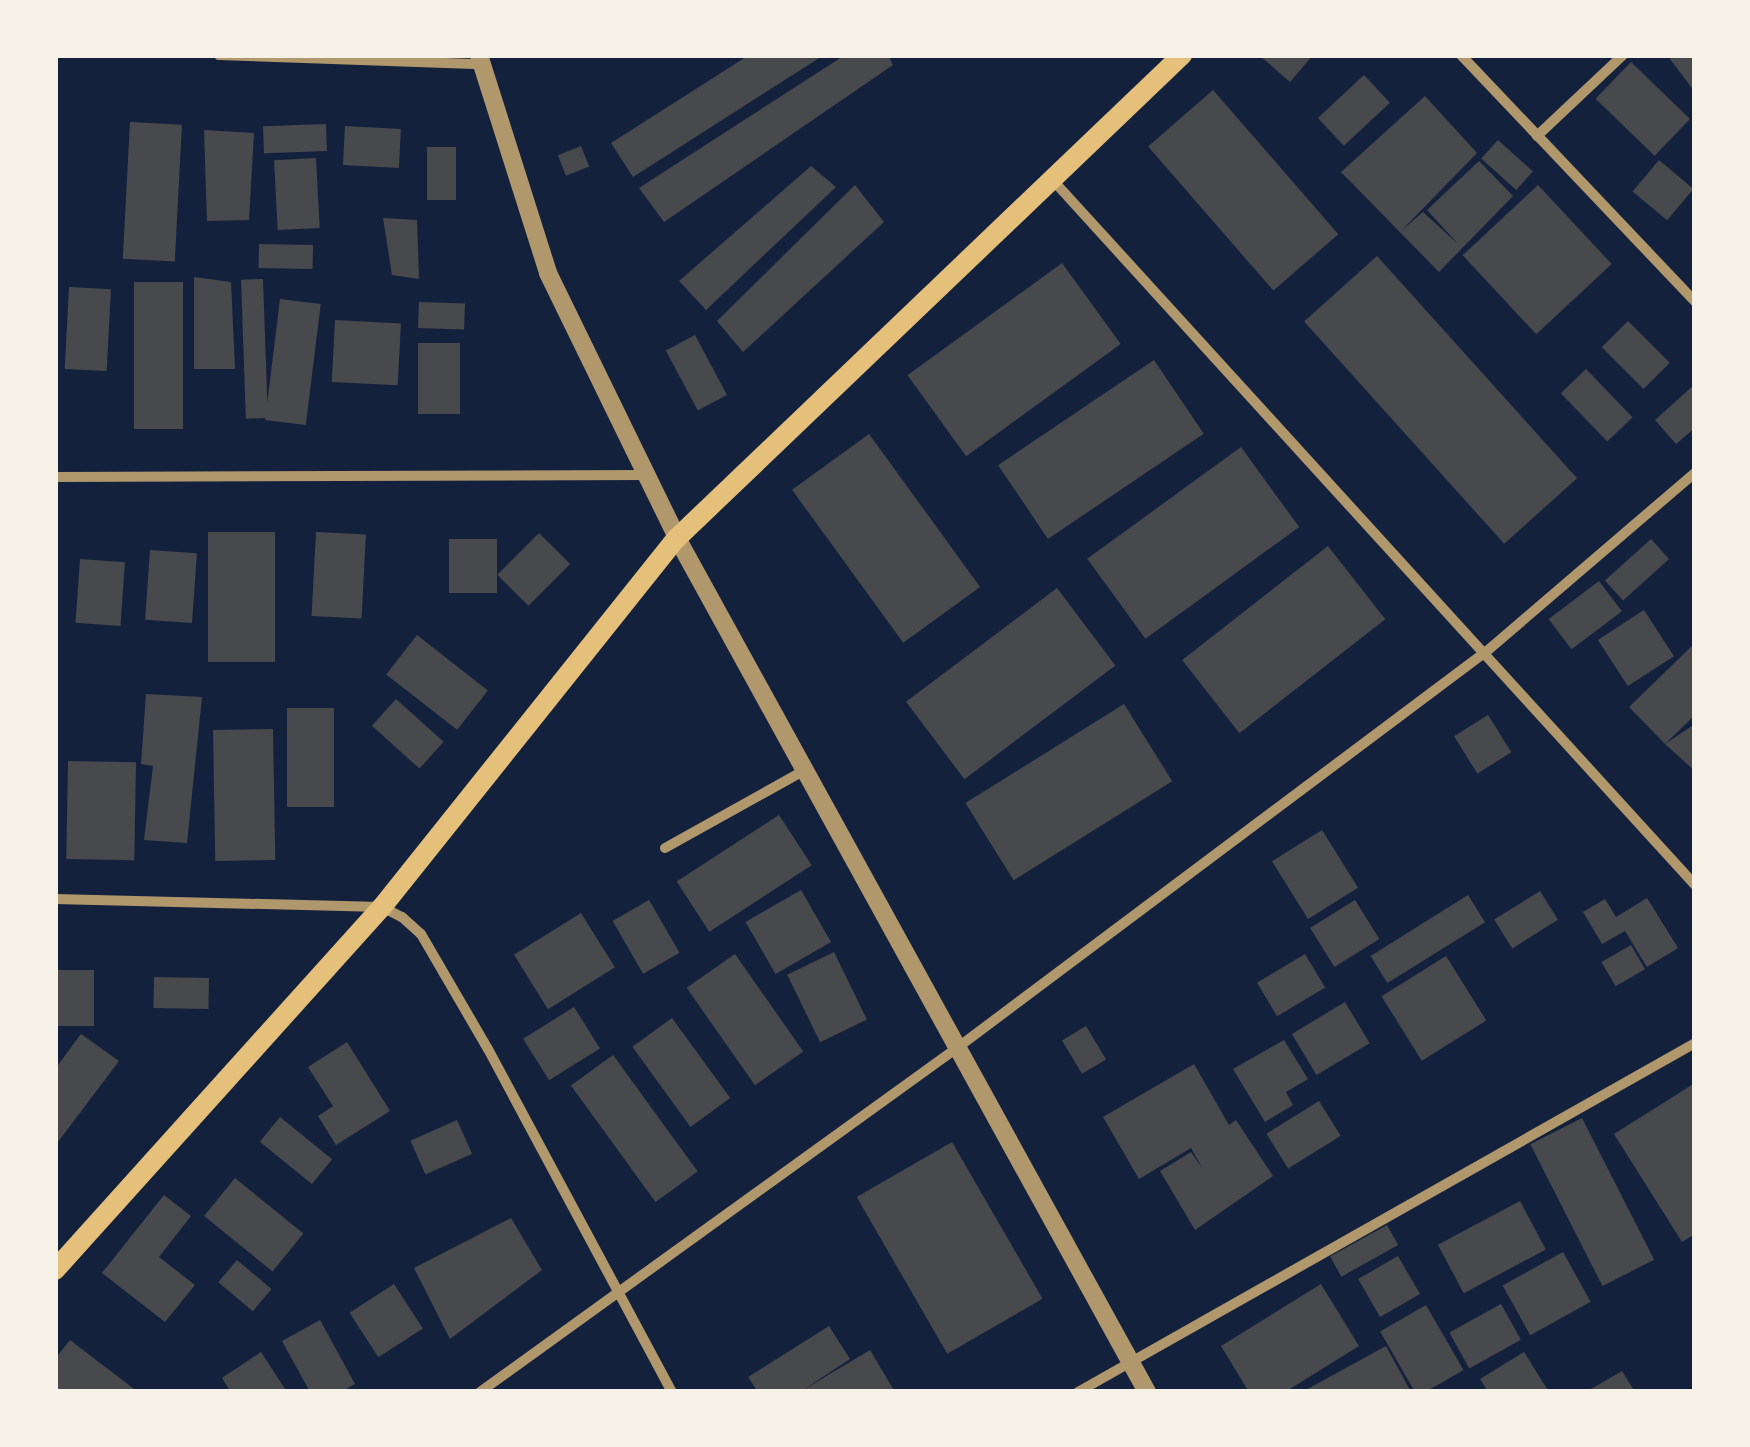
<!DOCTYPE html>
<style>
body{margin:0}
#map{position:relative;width:1750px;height:1447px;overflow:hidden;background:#14213d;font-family:Figtree,sans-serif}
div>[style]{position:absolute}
.building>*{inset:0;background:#48494c;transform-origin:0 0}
.minor>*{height:10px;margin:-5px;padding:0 5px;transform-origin:5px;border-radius:5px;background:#b1986c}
.tertiary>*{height:18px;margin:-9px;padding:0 9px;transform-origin:9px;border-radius:9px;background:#b1986c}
.secondary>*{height:20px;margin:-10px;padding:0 10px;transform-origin:10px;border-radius:10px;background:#e5c07b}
span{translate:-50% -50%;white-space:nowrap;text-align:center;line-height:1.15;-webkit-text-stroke:10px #f6f1e7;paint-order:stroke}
.frame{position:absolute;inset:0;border:58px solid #f6f1e7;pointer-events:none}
</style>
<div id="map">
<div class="building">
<div style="clip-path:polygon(749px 55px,824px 55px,633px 177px,611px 143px)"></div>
<div style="clip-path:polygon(845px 55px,888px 55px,893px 65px,664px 222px,639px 188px)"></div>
<div style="clip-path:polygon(1259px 55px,1313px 55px,1290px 82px)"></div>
<div style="clip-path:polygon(1675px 55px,1695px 55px,1695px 92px,1670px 59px)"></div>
<div style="left:1631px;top:62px;width:82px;height:51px;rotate:44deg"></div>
<div style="left:1364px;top:75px;width:38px;height:63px;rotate:47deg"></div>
<div style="left:1213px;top:90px;width:191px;height:86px;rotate:49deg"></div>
<div style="clip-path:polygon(1425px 96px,1477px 153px,1401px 231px,1423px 212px,1459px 245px,1427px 210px,1479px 161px,1513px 196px,1439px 272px,1341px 172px)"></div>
<div style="left:130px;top:122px;width:52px;height:137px;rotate:3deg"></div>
<div style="left:326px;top:124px;width:27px;height:63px;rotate:88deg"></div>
<div style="left:345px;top:126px;width:56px;height:39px;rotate:3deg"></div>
<div style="clip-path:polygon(204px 130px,254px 133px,249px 220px,207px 221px)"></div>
<div style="left:1498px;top:140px;width:47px;height:25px;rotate:42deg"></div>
<div style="left:581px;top:146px;width:22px;height:25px;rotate:68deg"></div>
<div style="left:427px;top:147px;width:29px;height:53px"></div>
<div style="left:316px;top:158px;width:70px;height:42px;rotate:87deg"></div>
<div style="left:1659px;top:160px;width:45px;height:41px;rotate:40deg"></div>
<div style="clip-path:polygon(811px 166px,836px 187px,706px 310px,679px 281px)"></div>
<div style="clip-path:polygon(855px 185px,884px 222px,743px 352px,717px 321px)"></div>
<div style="left:1538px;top:185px;width:108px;height:103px;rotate:47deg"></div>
<div style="clip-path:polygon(383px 218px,417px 220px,419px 279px,392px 275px)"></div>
<div style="left:259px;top:244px;width:54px;height:24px;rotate:1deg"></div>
<div style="left:1377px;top:256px;width:299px;height:98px;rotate:48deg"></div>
<div style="left:1062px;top:263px;width:100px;height:191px;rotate:54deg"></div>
<div style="clip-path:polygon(194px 277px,231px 282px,235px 369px,194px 369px)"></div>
<div style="left:263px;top:279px;width:139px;height:22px;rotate:88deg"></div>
<div style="left:134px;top:282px;width:49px;height:147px"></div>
<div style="left:69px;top:287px;width:42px;height:82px;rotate:3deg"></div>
<div style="left:280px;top:299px;width:41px;height:122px;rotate:7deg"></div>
<div style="left:419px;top:302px;width:46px;height:26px;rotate:2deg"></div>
<div style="left:335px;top:320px;width:66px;height:62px;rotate:3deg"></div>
<div style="left:1628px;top:321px;width:59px;height:37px;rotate:45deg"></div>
<div style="left:695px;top:335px;width:68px;height:33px;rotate:62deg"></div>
<div style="left:418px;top:343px;width:42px;height:71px"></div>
<div style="left:1154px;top:360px;width:89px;height:188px;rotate:56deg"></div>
<div style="left:1586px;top:369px;width:67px;height:35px;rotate:46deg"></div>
<div style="clip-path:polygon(1695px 384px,1695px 428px,1676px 444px,1655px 420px)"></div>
<div style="left:869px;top:434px;width:189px;height:95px;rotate:54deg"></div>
<div style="left:1241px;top:447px;width:99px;height:190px;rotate:54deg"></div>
<div style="left:275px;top:532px;width:130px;height:67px;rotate:90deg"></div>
<div style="left:316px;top:532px;width:50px;height:84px;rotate:3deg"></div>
<div style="left:539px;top:533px;width:44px;height:59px;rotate:45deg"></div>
<div style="left:449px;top:539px;width:48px;height:54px"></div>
<div style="left:1651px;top:539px;width:27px;height:62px;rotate:48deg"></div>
<div style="left:1328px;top:546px;width:93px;height:185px;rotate:52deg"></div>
<div style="left:150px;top:550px;width:47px;height:70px;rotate:4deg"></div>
<div style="left:80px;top:559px;width:45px;height:64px;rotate:4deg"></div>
<div style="left:1599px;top:581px;width:38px;height:63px;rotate:53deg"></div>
<div style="left:1057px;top:588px;width:97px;height:189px;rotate:53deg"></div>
<div style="left:1644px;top:610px;width:55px;height:55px;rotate:57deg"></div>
<div style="left:417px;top:635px;width:90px;height:50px;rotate:38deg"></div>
<div style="clip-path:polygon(1695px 643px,1695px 715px,1665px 744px,1629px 707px)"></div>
<div style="clip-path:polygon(146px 694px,202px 697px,187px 843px,144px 840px,153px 766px,141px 764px)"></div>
<div style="left:396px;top:699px;width:64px;height:36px;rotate:42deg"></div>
<div style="left:1124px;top:704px;width:91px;height:187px;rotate:58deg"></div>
<div style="left:287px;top:708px;width:47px;height:99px"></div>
<div style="left:1488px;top:715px;width:44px;height:40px;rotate:58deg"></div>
<div style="clip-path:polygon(1695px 724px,1695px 771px,1665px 744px)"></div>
<div style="left:273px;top:729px;width:131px;height:60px;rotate:89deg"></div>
<div style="left:68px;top:761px;width:68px;height:98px;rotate:1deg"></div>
<div style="left:779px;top:815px;width:60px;height:122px;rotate:57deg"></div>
<div style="left:1322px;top:830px;width:68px;height:59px;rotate:58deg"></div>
<div style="left:801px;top:890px;width:60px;height:64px;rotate:60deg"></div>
<div style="left:1540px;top:891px;width:34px;height:54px;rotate:58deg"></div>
<div style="left:1468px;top:895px;width:32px;height:115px;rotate:58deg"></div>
<div style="clip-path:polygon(1647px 898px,1678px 948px,1647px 967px,1625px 931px,1602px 944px,1583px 912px,1605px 899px,1616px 917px)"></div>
<div style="left:649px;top:900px;width:61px;height:42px;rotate:60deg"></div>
<div style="left:1355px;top:900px;width:46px;height:53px;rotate:58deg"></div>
<div style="left:581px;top:913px;width:64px;height:79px;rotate:58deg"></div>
<div style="left:1631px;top:945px;width:28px;height:34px;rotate:60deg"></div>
<div style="left:834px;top:952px;width:75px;height:52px;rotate:64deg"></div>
<div style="left:735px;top:954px;width:119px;height:59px;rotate:55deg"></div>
<div style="left:1305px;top:954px;width:39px;height:56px;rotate:59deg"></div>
<div style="left:1446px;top:956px;width:76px;height:76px;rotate:58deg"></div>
<div style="left:94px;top:970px;width:56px;height:39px;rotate:90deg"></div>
<div style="left:154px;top:977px;width:55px;height:31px;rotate:1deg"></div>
<div style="left:1345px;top:1002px;width:48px;height:62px;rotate:59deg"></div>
<div style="left:574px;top:1007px;width:49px;height:60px;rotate:58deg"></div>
<div style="left:672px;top:1018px;width:99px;height:49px;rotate:54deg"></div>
<div style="left:1086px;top:1026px;width:39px;height:28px;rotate:59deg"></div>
<div style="clip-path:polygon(81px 1034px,119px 1061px,55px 1146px,55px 1069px)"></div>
<div style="clip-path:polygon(1284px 1040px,1308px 1079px,1286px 1092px,1293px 1105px,1265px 1122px,1233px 1069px)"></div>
<div style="clip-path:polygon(347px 1042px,390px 1111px,336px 1145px,318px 1116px,333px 1106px,308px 1067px)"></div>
<div style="left:613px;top:1055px;width:144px;height:52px;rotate:54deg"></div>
<div style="clip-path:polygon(1194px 1064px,1229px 1125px,1236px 1120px,1273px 1176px,1195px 1230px,1160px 1171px,1191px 1152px,1203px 1169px,1191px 1148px,1139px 1179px,1103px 1117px)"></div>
<div style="clip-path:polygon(1695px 1083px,1695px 1234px,1682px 1242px,1614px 1134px)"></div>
<div style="left:1319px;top:1101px;width:41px;height:62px;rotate:58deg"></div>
<div style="left:280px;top:1117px;width:67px;height:32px;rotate:39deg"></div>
<div style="left:1582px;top:1118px;width:159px;height:58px;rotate:63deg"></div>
<div style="left:457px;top:1120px;width:37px;height:51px;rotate:66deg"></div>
<div style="left:952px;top:1142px;width:181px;height:110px;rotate:60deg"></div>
<div style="left:235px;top:1178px;width:88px;height:49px;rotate:39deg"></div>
<div style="clip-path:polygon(164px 1195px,191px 1216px,159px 1257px,195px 1285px,165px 1322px,102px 1273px)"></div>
<div style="left:1520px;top:1201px;width:55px;height:93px;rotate:62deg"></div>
<div style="clip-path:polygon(511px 1218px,542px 1270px,450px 1339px,414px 1268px)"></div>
<div style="left:1387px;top:1225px;width:23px;height:65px;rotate:61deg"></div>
<div style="left:1563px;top:1252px;width:57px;height:69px;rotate:61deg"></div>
<div style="left:1398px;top:1256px;width:44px;height:46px;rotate:60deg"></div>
<div style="left:237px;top:1260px;width:45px;height:29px;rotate:40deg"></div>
<div style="left:394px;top:1284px;width:53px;height:53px;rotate:57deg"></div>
<div style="clip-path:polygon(1321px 1284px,1359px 1346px,1285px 1392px,1249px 1392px,1221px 1346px)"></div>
<div style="left:1501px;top:1304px;width:41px;height:59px;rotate:61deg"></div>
<div style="left:1426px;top:1305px;width:75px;height:53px;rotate:60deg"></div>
<div style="clip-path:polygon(320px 1320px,355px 1384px,341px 1392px,310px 1392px,282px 1341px)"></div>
<div style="clip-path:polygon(829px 1326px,850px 1359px,803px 1390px,870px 1350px,895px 1392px,758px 1392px,748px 1377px)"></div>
<div style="clip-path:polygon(70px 1340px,138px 1392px,62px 1392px,55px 1387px,55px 1359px)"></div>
<div style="clip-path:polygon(1386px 1346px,1411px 1392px,1302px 1392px)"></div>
<div style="clip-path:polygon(261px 1352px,287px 1392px,231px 1392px,222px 1378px)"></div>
<div style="clip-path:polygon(1524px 1352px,1549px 1392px,1488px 1392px,1480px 1379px)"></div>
<div style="clip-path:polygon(1622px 1371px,1635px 1392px,1586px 1392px)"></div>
</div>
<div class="minor">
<div style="left:219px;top:55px;width:262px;rotate:2deg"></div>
<div style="left:1461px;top:55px;width:340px;rotate:46.5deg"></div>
<div style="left:1537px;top:136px;width:118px;rotate:-43.3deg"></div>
<div style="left:1050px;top:177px;width:958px;rotate:47.67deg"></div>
<div style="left:55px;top:477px;width:592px;rotate:-0.19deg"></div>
<div style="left:665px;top:848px;width:160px;rotate:-29.1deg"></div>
<div style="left:55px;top:899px;width:327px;rotate:1.4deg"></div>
<div style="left:382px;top:907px;width:22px;rotate:27deg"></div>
<div style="left:402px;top:917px;width:25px;rotate:42deg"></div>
<div style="left:421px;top:934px;width:133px;rotate:59.8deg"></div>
<div style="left:488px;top:1049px;width:389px;rotate:61.8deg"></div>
<div style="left:480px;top:1392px;width:588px;rotate:-35.8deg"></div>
<div style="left:957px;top:1048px;width:662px;rotate:-36.84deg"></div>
<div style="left:1487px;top:651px;width:274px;rotate:-40.6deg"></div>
<div style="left:1078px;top:1392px;width:709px;rotate:-29.49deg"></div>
</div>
<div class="tertiary">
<div style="left:479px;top:55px;width:229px;rotate:72.4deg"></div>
<div style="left:548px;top:273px;width:295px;rotate:64deg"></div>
<div style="left:677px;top:538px;width:975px;rotate:61.17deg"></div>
</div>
<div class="secondary">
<div style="left:55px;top:1270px;width:489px;rotate:-48deg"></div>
<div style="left:382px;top:907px;width:472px;rotate:-51.4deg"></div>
<div style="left:677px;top:538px;width:699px;rotate:-43.72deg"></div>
</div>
<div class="frame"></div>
</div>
